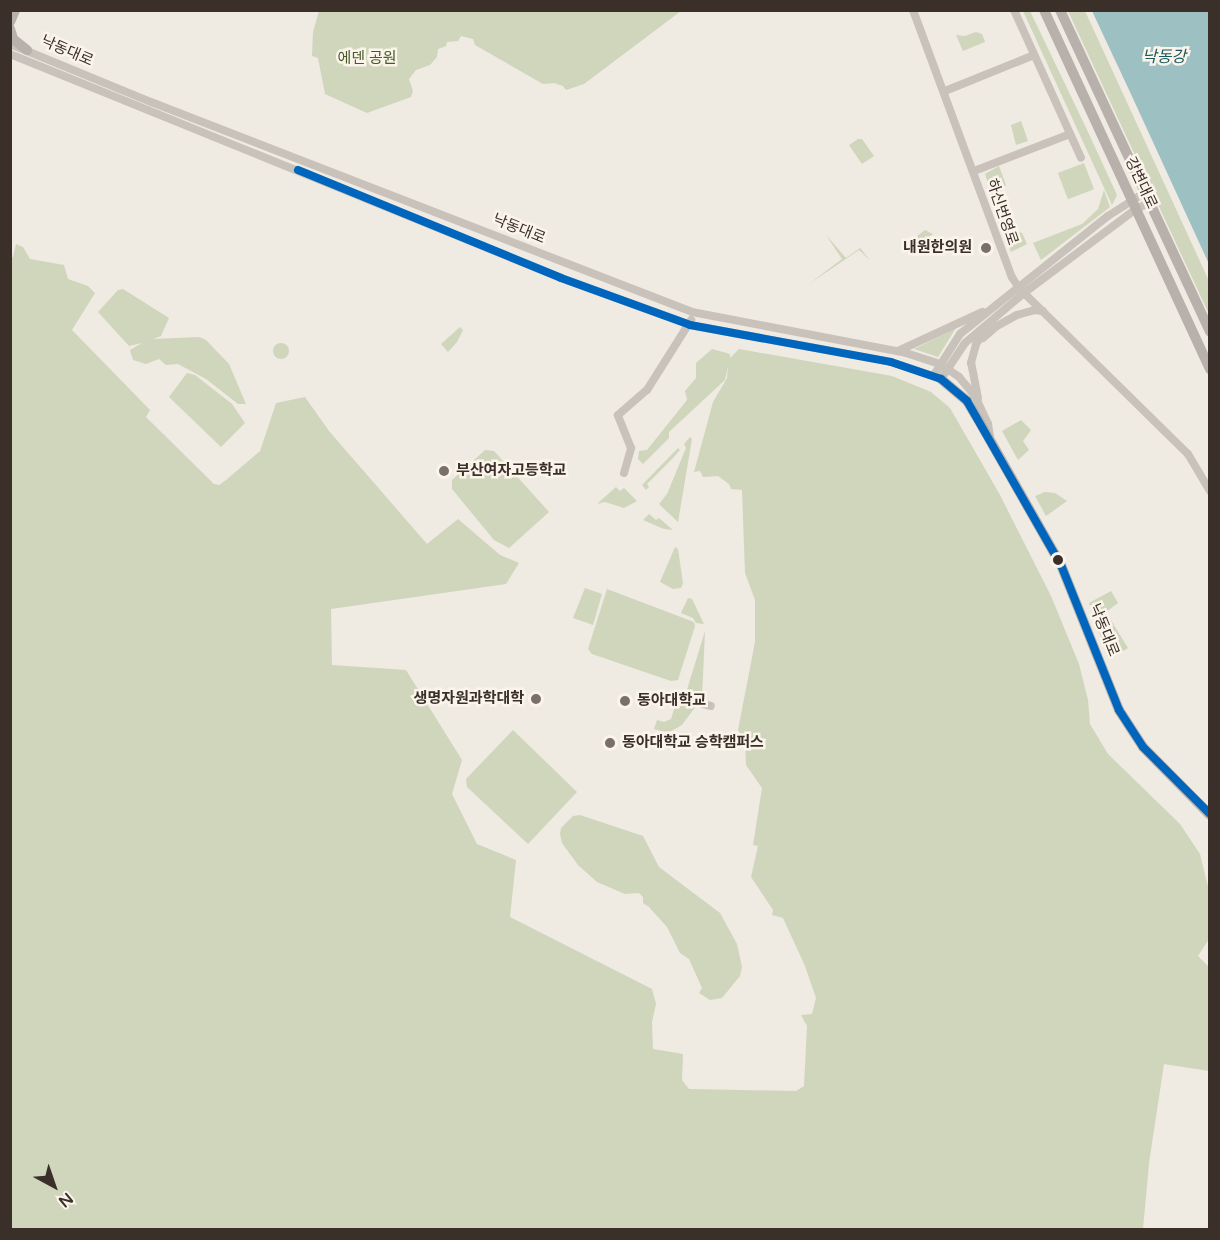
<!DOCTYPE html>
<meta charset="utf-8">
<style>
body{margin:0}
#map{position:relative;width:1220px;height:1240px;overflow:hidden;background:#efeae2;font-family:"Varela Round","Noto Sans KR",sans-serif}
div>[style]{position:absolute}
.green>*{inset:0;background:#cfd6bc;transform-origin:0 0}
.round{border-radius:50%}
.water>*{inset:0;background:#9dc1c2}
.minor>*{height:8px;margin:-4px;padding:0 4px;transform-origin:4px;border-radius:4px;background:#c9c2bb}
.major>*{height:10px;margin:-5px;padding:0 5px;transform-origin:5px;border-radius:5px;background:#b8b0aa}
.bus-1>*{height:8px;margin:-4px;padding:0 4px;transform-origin:4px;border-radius:4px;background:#0065bd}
.dots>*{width:16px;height:16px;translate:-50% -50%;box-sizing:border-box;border:3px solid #fbf4eb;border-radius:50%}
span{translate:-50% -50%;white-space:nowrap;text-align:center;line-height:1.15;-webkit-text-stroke:5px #fbf4eb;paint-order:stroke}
.street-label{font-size:15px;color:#3a2f29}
.park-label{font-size:15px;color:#475b2a}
.poi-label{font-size:15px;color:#3a2f29;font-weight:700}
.right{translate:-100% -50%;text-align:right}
.left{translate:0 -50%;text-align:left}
.water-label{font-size:16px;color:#1a585f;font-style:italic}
.frame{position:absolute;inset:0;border:12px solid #3a2f29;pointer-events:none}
.north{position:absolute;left:24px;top:1156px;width:60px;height:60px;-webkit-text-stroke:4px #fbf4eb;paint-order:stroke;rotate:140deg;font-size:16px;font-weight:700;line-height:24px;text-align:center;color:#3a2f29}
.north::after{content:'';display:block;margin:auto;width:21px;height:27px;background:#3a2f29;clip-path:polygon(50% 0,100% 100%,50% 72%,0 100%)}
</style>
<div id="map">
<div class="green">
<div style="clip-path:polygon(319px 11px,319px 10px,681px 11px,584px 84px,566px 90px,563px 86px,554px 83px,543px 84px,475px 45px,473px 39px,461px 36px,458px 41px,447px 42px,446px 46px,438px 49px,437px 57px,430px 65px,416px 70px,409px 79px,413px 91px,411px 97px,367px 113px,325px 94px,318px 58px,312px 56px,313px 32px)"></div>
<div style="clip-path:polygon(1023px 11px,1030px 11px,1088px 132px,1117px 195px,1112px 205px)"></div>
<div style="clip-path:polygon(1068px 11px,1085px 11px,1209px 281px,1209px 314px)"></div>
<div style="clip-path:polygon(976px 32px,982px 34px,985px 42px,963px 51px,956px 35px,965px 36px)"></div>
<div style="clip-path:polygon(1021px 121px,1028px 141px,1016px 145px,1011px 125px)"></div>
<div style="clip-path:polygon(858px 139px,862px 139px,874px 156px,862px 164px,849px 145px)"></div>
<div style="left:1084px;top:163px;width:28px;height:28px;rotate:69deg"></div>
<div style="clip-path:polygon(999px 166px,1006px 185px,997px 193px,1010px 230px,1022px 233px,1027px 244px,1011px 252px,985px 174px)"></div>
<div style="clip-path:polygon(1104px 190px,1110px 207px,1041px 260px,1033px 243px,1082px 224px,1098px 209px)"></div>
<div style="clip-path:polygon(925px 230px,933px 234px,908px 253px,903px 247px)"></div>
<div style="clip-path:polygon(826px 235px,846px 258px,860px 248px,870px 260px,859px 250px,809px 284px,842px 259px)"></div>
<div style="clip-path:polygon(16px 244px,23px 247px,30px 259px,64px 265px,68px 279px,88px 286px,95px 293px,72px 330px,150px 410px,146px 417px,214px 484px,219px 485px,226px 480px,260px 451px,276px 403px,305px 397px,329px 431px,427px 544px,458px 519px,500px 555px,519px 563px,506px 584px,331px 609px,332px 665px,406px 670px,462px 760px,452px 794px,477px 844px,516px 860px,510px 917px,652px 989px,656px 1004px,652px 1022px,653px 1049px,683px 1054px,682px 1080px,689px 1089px,796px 1091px,804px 1086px,807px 1026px,801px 1015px,812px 1014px,816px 998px,805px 966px,783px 918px,772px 915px,773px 910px,751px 877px,758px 846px,753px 845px,762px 788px,746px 765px,745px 740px,738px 730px,755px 642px,755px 600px,745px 573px,742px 490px,731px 489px,729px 484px,718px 476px,703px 477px,700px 471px,694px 472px,713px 402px,727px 378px,728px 366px,725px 380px,669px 432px,669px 438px,643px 464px,638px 459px,639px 451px,647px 450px,687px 400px,685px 391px,696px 378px,696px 363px,712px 349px,730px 354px,730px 358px,739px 349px,892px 376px,931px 392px,950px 408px,1000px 495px,1051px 596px,1079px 664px,1088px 700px,1090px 724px,1108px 754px,1180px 824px,1200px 854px,1210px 895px,1209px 939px,1198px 956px,1209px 967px,1209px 1071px,1164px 1064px,1149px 1163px,1143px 1229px,11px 1229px,10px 258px,13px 257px)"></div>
<div style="clip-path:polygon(123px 289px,169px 318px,161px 336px,153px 339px,199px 337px,206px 340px,229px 364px,246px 404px,238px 404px,206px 379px,178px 364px,166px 365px,159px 359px,146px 364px,133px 360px,130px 350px,142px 343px,129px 346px,98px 312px,118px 290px)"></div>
<div style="clip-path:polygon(460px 327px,463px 330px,457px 342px,448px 352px,441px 344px)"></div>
<div style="clip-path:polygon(956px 328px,938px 357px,914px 349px)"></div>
<div class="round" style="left:273px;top:343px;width:16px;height:16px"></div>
<div style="clip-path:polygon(187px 373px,195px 375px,232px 404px,245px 423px,221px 447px,169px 397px)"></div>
<div style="clip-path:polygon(1021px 420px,1031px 430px,1023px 441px,1029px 450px,1018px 460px,1002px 431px)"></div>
<div style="clip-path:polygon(690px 437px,692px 439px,678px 522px,659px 504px,667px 494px,686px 448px,684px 444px)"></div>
<div style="clip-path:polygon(678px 448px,680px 450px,673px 458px,647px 484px,649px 487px,646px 490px,642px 485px)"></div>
<div style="clip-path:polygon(485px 450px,494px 451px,549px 512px,509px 548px,494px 540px,452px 489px,452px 480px)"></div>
<div style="clip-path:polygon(616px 487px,620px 491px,624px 488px,637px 501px,624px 508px,605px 502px,597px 504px)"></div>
<div style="clip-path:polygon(1045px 492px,1055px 493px,1067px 501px,1046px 516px,1035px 496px)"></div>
<div style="clip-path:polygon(649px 514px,656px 520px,659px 518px,673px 530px,664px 529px,643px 520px)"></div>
<div style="clip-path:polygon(675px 547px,678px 549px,683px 583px,681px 588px,673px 589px,660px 582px)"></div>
<div style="clip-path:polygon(585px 588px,602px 594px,593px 625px,573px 618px)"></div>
<div style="clip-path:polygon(607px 589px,694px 622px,695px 626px,678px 680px,671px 681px,592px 654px,588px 649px)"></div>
<div style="clip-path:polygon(1111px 591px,1118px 603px,1106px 612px,1128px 648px,1109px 660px,1089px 603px)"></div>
<div style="clip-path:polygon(688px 598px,692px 599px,704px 624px,696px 623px,693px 618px,681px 613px)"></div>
<div style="clip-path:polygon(705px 631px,702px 698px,682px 725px,668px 733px,654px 729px,657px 720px,664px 722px,671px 719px,676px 703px,686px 693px)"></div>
<div style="clip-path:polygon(513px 730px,577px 792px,528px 844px,467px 787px,466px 779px)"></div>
<div style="clip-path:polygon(580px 815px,643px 836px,659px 867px,720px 913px,737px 944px,742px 967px,740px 976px,722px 998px,710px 1000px,699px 993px,702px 988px,689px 959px,680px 953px,667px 927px,649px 907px,643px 903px,643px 897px,639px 893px,625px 894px,597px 882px,578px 865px,562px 843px,560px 834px,561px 828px,573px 816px)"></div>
</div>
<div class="water">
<div style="clip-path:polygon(1092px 11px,1209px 11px,1209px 264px,1130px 92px)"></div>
</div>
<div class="minor">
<div style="left:913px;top:10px;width:285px;rotate:69.7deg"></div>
<div style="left:1012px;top:277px;width:12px;rotate:59deg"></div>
<div style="left:1018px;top:287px;width:238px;rotate:44.5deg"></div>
<div style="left:1188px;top:454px;width:43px;rotate:59.3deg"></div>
<div style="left:1014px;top:10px;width:162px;rotate:65.6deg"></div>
<div style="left:10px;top:44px;width:152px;rotate:22.4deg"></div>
<div style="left:151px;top:102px;width:580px;rotate:21.21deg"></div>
<div style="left:692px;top:312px;width:218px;rotate:10.8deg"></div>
<div style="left:906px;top:353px;width:36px;rotate:18deg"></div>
<div style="left:940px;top:364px;width:23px;rotate:34deg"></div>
<div style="left:959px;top:377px;width:25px;rotate:50deg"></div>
<div style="left:975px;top:396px;width:31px;rotate:65deg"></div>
<div style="left:988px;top:424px;width:13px;rotate:81deg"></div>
<div style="left:10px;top:54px;width:595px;rotate:22.12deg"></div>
<div style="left:561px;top:278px;width:137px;rotate:20deg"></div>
<div style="left:690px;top:325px;width:204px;rotate:10.4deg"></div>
<div style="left:891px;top:362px;width:53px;rotate:18.8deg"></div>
<div style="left:941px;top:379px;width:43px;rotate:-56.3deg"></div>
<div style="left:965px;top:343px;width:77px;rotate:-40.3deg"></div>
<div style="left:1024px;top:293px;width:140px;rotate:-36.9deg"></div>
<div style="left:1136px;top:209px;width:14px;rotate:-25deg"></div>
<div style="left:945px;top:91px;width:96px;rotate:-22deg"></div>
<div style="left:974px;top:171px;width:103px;rotate:-21.1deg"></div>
<div style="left:983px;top:338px;width:18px;rotate:-41deg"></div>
<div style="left:997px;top:326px;width:23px;rotate:-29deg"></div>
<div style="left:1017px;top:315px;width:18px;rotate:-16deg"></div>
<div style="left:1034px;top:310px;width:9px;rotate:6deg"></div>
<div style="left:898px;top:351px;width:93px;rotate:-24.9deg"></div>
<div style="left:934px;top:375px;width:49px;rotate:-57.6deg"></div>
<div style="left:960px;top:334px;width:189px;rotate:-38.6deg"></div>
<div style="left:1108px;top:216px;width:43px;rotate:-32.6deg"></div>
<div style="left:978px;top:398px;width:36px;rotate:-101deg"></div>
<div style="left:971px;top:363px;width:20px;rotate:-75deg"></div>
<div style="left:976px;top:344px;width:19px;rotate:-55deg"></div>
<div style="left:624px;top:473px;width:26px;rotate:-74deg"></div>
<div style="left:631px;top:448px;width:35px;rotate:-112deg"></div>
<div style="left:618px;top:415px;width:38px;rotate:-41deg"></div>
<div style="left:647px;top:390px;width:83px;rotate:-57.8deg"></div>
<div style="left:703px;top:704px;width:8px;rotate:14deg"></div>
</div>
<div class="major">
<div style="left:1044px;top:10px;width:396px;rotate:65.2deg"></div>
<div style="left:1060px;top:10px;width:355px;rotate:65deg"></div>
<div style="left:10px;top:22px;width:13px;rotate:-67deg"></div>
<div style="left:10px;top:29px;width:10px;rotate:73deg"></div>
<div style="left:13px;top:39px;width:18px;rotate:38deg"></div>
<div style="left:941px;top:379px;width:34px;rotate:40deg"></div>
<div style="left:967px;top:401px;width:21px;rotate:59deg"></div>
<div style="left:978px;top:419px;width:168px;rotate:60.4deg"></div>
<div style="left:1061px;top:565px;width:156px;rotate:68.2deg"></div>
<div style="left:1119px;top:710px;width:44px;rotate:57deg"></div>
<div style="left:1143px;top:747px;width:95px;rotate:45.4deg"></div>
</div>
<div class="bus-1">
<div style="left:298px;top:170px;width:284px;rotate:22.3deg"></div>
<div style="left:561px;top:278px;width:137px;rotate:20deg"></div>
<div style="left:690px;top:325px;width:204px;rotate:10.4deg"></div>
<div style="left:891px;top:362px;width:53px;rotate:18.8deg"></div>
<div style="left:941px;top:379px;width:34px;rotate:40deg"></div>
<div style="left:967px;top:401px;width:189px;rotate:60.2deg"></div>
<div style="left:1061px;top:565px;width:156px;rotate:68.2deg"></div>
<div style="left:1119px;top:710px;width:44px;rotate:57deg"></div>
<div style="left:1143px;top:747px;width:95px;rotate:45deg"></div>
</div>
<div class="dots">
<div style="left:986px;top:248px;background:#79706a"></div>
<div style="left:444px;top:471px;background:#79706a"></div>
<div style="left:1058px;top:560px;background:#3a2f29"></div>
<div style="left:536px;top:699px;background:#79706a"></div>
<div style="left:625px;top:701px;background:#79706a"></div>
<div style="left:610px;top:743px;background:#79706a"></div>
</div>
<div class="street-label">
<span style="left:67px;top:51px;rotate:23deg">낙동대로</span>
<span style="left:1141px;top:183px;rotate:65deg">강변대로</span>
<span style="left:1002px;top:212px;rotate:71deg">하신번영로</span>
<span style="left:519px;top:229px;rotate:22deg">낙동대로</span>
<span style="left:1104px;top:630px;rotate:68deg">낙동대로</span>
</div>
<div class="park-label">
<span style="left:367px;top:59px">에덴 공원</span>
</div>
<div class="poi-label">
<span class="right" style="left:972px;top:248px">내원한의원</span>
<span class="left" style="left:456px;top:471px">부산여자고등학교</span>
<span class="right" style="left:524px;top:699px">생명자원과학대학</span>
<span class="left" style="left:637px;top:701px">동아대학교</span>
<span class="left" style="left:622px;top:743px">동아대학교 승학캠퍼스</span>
</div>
<div class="water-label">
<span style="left:1164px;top:57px">낙동강</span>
</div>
<div class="frame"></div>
<div class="north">N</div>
</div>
